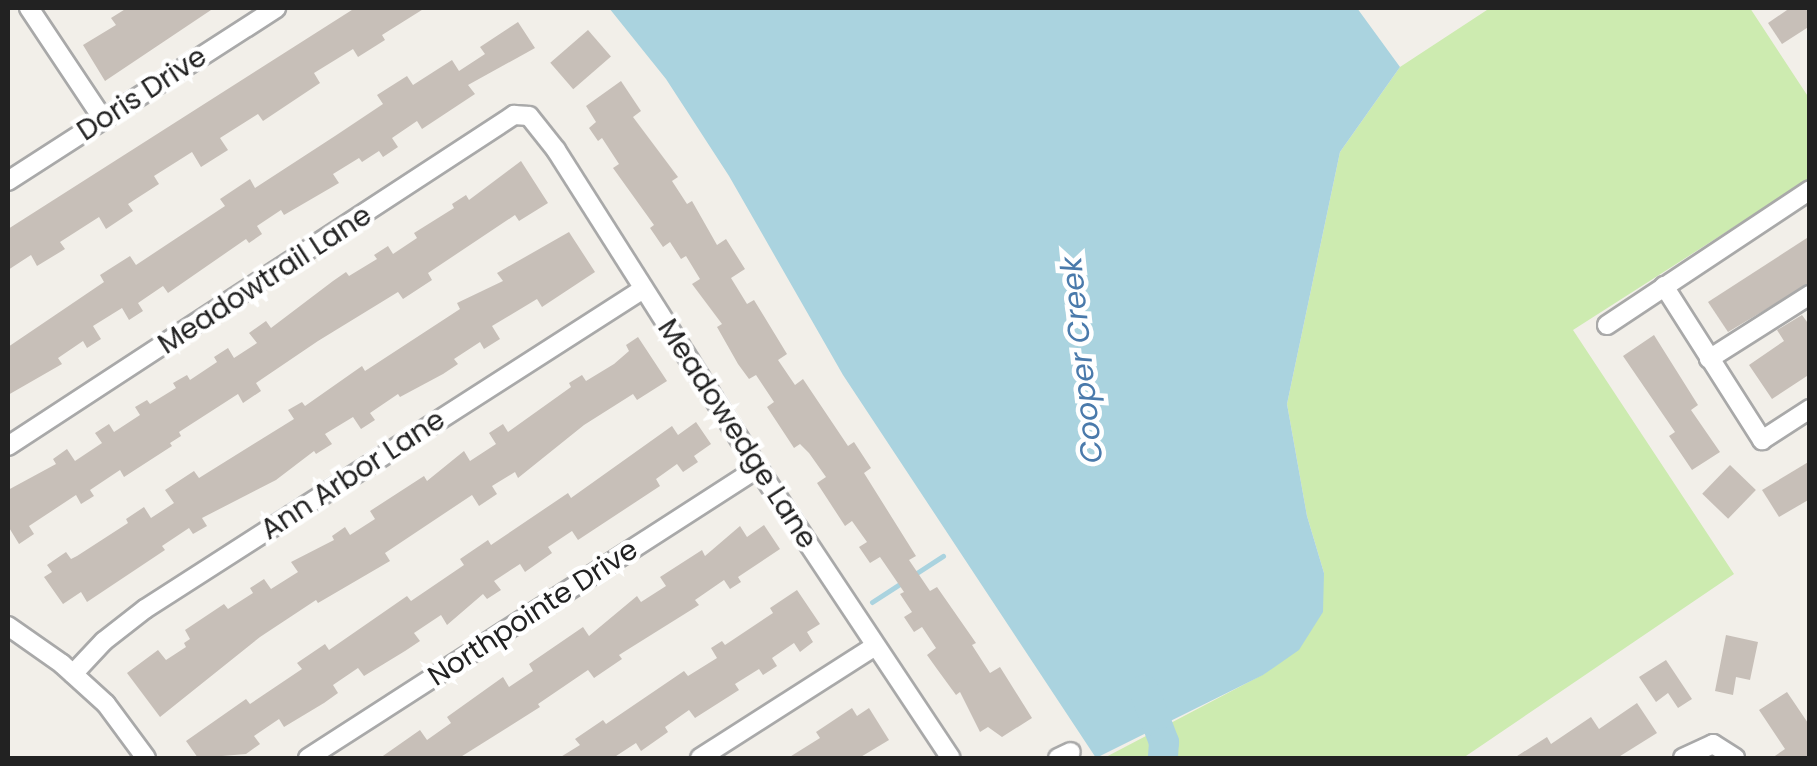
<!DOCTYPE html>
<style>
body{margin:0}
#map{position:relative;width:1817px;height:766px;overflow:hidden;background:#f2efe9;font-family:Poppins,sans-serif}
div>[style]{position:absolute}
.grass>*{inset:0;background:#cdebb0}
.water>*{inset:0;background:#aad3df}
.stream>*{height:5px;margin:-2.5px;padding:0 2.5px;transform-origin:2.5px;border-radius:2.5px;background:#aad3df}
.river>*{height:30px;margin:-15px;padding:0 15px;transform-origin:15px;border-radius:15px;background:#aad3df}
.building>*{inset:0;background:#c7bfb8;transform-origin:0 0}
.roads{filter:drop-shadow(2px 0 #a9a9a9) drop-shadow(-2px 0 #a9a9a9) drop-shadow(0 2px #a9a9a9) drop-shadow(0 -2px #a9a9a9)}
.minor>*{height:18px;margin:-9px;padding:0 9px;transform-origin:9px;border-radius:9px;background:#fff}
span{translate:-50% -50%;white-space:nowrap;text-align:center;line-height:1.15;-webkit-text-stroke:9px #fff;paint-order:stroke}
.street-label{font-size:28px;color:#222}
.water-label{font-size:30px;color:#4a7aab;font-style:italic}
.frame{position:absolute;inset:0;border:10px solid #222;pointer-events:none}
</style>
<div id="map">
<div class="grass">
<div style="clip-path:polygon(1490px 8px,1750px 8px,1809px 98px,1809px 179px,1573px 330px,1734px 574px,1463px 758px,1104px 758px,1264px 674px,1324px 573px,1307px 516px,1287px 404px,1340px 152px,1400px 67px)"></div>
</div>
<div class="water">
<div style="clip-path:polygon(609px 8px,1357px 8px,1400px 67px,1340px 152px,1287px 404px,1307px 516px,1324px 573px,1323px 612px,1299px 650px,1263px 675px,1096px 758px,843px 375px,729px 176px,666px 79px)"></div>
</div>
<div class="stream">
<div style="left:912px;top:576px;width:37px;rotate:-33deg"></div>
<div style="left:872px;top:602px;width:37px;rotate:-33deg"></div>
</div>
<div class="river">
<div style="left:1144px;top:690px;width:56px;rotate:69deg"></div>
<div style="left:1164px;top:742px;width:16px;rotate:94deg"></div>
</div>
<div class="building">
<div style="clip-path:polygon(127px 8px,214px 8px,105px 81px,83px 45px,116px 25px,111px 18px)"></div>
<div style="clip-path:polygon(355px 8px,425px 8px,382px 35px,385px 40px,358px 57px,353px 49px,314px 73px,320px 83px,263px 121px,258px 114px,220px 138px,228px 150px,201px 167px,192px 152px,154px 176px,159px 184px,128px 204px,133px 211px,106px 229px,99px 217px,60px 242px,65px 249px,37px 266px,31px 255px,8px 270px,8px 229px)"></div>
<div style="clip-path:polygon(1790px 8px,1810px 8px,1810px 26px,1782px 44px,1768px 23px)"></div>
<div style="clip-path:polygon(518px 22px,535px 48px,468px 85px,475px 94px,422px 129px,417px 121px,392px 138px,398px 147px,383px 157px,379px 151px,362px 162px,359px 158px,333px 174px,339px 183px,284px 215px,281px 210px,257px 226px,262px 234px,249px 243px,246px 239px,168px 293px,163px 286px,138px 303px,143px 311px,129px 320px,122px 308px,93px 326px,101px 339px,87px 348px,83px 341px,58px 358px,62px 364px,8px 395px,8px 347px,104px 282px,100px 275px,130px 256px,136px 265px,225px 206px,220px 199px,250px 179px,255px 188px,335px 136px,383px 104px,377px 95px,407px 76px,413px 85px,452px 60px,459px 71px,485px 54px,480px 47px)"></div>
<div style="left:588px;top:30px;width:35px;height:50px;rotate:49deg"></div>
<div style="clip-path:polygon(621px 81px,641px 111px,633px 117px,678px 177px,672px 181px,687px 204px,692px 201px,717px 245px,726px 239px,745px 269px,731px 278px,747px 304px,754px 300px,787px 354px,778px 360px,795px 385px,803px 379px,848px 446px,854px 442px,871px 468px,864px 473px,916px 556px,909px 560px,930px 591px,937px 587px,976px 643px,972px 645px,990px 673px,1000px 667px,1032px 718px,1002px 737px,988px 727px,980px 732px,960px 692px,956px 695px,937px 669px,927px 655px,936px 648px,922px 627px,914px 632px,904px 617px,912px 612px,900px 594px,904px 592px,880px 557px,870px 563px,859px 547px,867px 542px,852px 521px,845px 526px,817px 483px,826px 477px,809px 453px,800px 444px,794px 448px,767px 407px,774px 402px,756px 375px,749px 379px,738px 364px,717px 327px,722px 324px,692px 284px,700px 279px,686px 256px,681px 259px,670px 242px,663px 247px,650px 228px,654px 225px,613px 168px,619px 164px,602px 138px,598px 141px,589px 128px,596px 122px,586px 106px)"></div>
<div style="clip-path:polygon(521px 161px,548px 203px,519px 221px,515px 215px,428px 273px,432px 280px,403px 299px,398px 292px,318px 341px,256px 383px,261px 391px,243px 403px,238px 394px,179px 432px,181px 436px,170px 443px,172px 446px,124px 477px,120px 470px,90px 490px,94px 496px,81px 504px,76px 495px,29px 526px,34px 534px,19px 544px,8px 526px,8px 490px,56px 464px,53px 459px,67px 449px,75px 461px,102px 443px,95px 433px,109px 424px,114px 432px,140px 415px,135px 407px,147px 400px,150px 404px,176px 388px,173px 383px,187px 375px,190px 380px,217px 362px,214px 357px,228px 348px,234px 358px,257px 343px,249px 333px,266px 321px,271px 328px,333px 281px,346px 272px,349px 276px,377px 259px,374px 255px,388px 246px,393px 254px,417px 238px,414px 233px,454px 208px,452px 204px,466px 195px,469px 200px)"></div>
<div style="clip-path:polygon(569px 232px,595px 272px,542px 307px,537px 299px,492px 326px,500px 339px,484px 349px,480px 342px,454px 359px,458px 364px,443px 374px,400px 397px,398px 394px,370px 413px,375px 420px,361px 429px,353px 417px,325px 434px,332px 444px,316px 454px,314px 451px,276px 480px,202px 518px,207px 526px,193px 534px,189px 528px,162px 546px,165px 550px,87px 602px,81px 592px,63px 604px,44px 577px,52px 572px,47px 565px,66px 552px,71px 559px,77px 556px,128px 523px,126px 519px,144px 507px,151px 518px,174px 503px,165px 490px,194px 471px,199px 478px,294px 419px,288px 410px,302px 402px,305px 406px,362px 366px,365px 371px,460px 309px,457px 303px,503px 281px,497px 273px)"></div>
<div style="clip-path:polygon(1810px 236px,1810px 283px,1728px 332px,1708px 302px)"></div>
<div style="clip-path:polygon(1802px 315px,1810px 326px,1810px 374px,1772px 399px,1749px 365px,1784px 341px,1777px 330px)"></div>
<div style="clip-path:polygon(1654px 335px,1698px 405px,1691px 410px,1720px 452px,1692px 470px,1669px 436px,1675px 432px,1623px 356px)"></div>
<div style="clip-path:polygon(638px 337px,667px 381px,637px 400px,633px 394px,584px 425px,518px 478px,515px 472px,492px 486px,497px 494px,479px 506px,472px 495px,385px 553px,390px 561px,318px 603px,316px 600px,260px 637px,160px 717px,127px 673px,158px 650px,166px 660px,186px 647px,184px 643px,190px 639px,185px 630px,224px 604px,228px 609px,253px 593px,250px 588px,264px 579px,271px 589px,298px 572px,291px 562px,334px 540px,332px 536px,345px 527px,350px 535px,375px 519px,370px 511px,424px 476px,427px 481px,464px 451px,470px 461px,496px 444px,489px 433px,503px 424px,508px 432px,571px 387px,569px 383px,582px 375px,586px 381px,614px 364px,629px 351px,626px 345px)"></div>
<div style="clip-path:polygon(696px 422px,711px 444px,694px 456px,698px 462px,683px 472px,677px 464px,656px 479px,660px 486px,578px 540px,572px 531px,548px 547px,552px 553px,525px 572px,520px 564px,494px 581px,501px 590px,487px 599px,483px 594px,447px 625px,441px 615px,414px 633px,420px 641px,405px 651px,364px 676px,358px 668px,333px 685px,338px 693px,324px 703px,284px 727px,279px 719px,254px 736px,260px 744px,246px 754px,198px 758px,186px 741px,246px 699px,250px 704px,302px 669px,297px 663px,325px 644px,329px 650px,407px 596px,411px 601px,464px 565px,460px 559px,488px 540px,491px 545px,568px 493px,571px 498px,672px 426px,678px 435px)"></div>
<div style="clip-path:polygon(1810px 461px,1810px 499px,1779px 517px,1762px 490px)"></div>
<div style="left:1730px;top:465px;width:36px;height:40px;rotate:44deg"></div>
<div style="clip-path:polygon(764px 525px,780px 549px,738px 577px,741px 582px,730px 589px,724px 580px,695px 600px,699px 605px,619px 655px,622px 659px,594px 678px,588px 670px,538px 704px,540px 707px,459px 758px,380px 758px,420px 730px,427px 740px,451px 723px,447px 717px,503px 677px,509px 687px,533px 671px,529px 664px,583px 627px,589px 636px,637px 596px,641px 602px,666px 586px,660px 577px,702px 550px,705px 556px,740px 526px,747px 537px)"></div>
<div style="clip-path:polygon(797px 590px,820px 624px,807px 632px,813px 642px,800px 652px,794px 643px,772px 658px,777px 666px,763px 675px,759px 669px,735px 684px,739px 690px,695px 718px,689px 710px,665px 727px,668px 732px,641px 751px,636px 743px,613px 758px,559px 758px,580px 745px,575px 739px,603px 720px,606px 724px,684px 671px,688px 676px,717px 658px,711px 648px,722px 641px,725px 645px,773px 613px,770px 608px)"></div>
<div style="clip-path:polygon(1726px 635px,1758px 642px,1750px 680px,1736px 677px,1733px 695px,1715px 691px)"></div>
<div style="clip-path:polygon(1666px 660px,1692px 699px,1678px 708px,1668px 693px,1656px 702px,1639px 677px)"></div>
<div style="clip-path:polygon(1787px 692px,1810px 726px,1810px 758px,1772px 758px,1785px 749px,1759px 710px)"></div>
<div style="clip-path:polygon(1637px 703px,1657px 733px,1617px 758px,1514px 758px,1547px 737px,1551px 744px,1591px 717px,1599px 729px)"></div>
<div style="clip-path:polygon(852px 708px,857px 716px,869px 708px,889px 740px,859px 758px,788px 758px,820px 738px,816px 732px)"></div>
</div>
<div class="roads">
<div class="minor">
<div style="left:29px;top:8px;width:133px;rotate:56.3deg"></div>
<div style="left:8px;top:181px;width:319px;rotate:-32.8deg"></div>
<div style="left:1664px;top:286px;width:183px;rotate:57.5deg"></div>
<div style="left:1762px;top:440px;width:57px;rotate:-32.9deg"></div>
<div style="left:1607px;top:325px;width:244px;rotate:-33.6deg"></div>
<div style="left:1709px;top:359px;width:120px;rotate:-32.4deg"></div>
<div style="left:8px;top:446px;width:605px;rotate:-33.19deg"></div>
<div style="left:514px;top:115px;width:15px;rotate:4deg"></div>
<div style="left:529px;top:116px;width:43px;rotate:51.5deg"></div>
<div style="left:556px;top:150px;width:377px;rotate:57.6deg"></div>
<div style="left:758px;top:468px;width:348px;rotate:56.4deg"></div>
<div style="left:8px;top:626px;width:66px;rotate:35.1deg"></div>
<div style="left:62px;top:664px;width:59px;rotate:42.3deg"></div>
<div style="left:106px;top:704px;width:67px;rotate:53.5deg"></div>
<div style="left:73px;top:674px;width:45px;rotate:-46.8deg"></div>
<div style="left:104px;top:641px;width:52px;rotate:-38deg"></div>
<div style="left:145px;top:609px;width:592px;rotate:-32.72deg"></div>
<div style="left:308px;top:758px;width:535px;rotate:-32.8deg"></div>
<div style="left:700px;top:758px;width:208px;rotate:-32.6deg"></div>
<div style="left:1058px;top:758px;width:14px;rotate:-25deg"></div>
<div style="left:1683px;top:758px;width:33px;rotate:-25deg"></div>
<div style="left:1713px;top:744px;width:26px;rotate:32deg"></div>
</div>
</div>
<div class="street-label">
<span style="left:142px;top:94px;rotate:-33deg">Doris Drive</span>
<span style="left:265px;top:280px;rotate:-33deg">Meadowtrail Lane</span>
<span style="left:737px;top:434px;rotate:57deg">Meadowedge Lane</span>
<span style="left:353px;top:475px;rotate:-33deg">Ann Arbor Lane</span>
<span style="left:533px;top:613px;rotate:-33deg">Northpointe Drive</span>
</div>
<div class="water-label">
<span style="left:1082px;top:360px;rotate:-96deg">Cooper Creek</span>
</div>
<div class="frame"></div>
</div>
